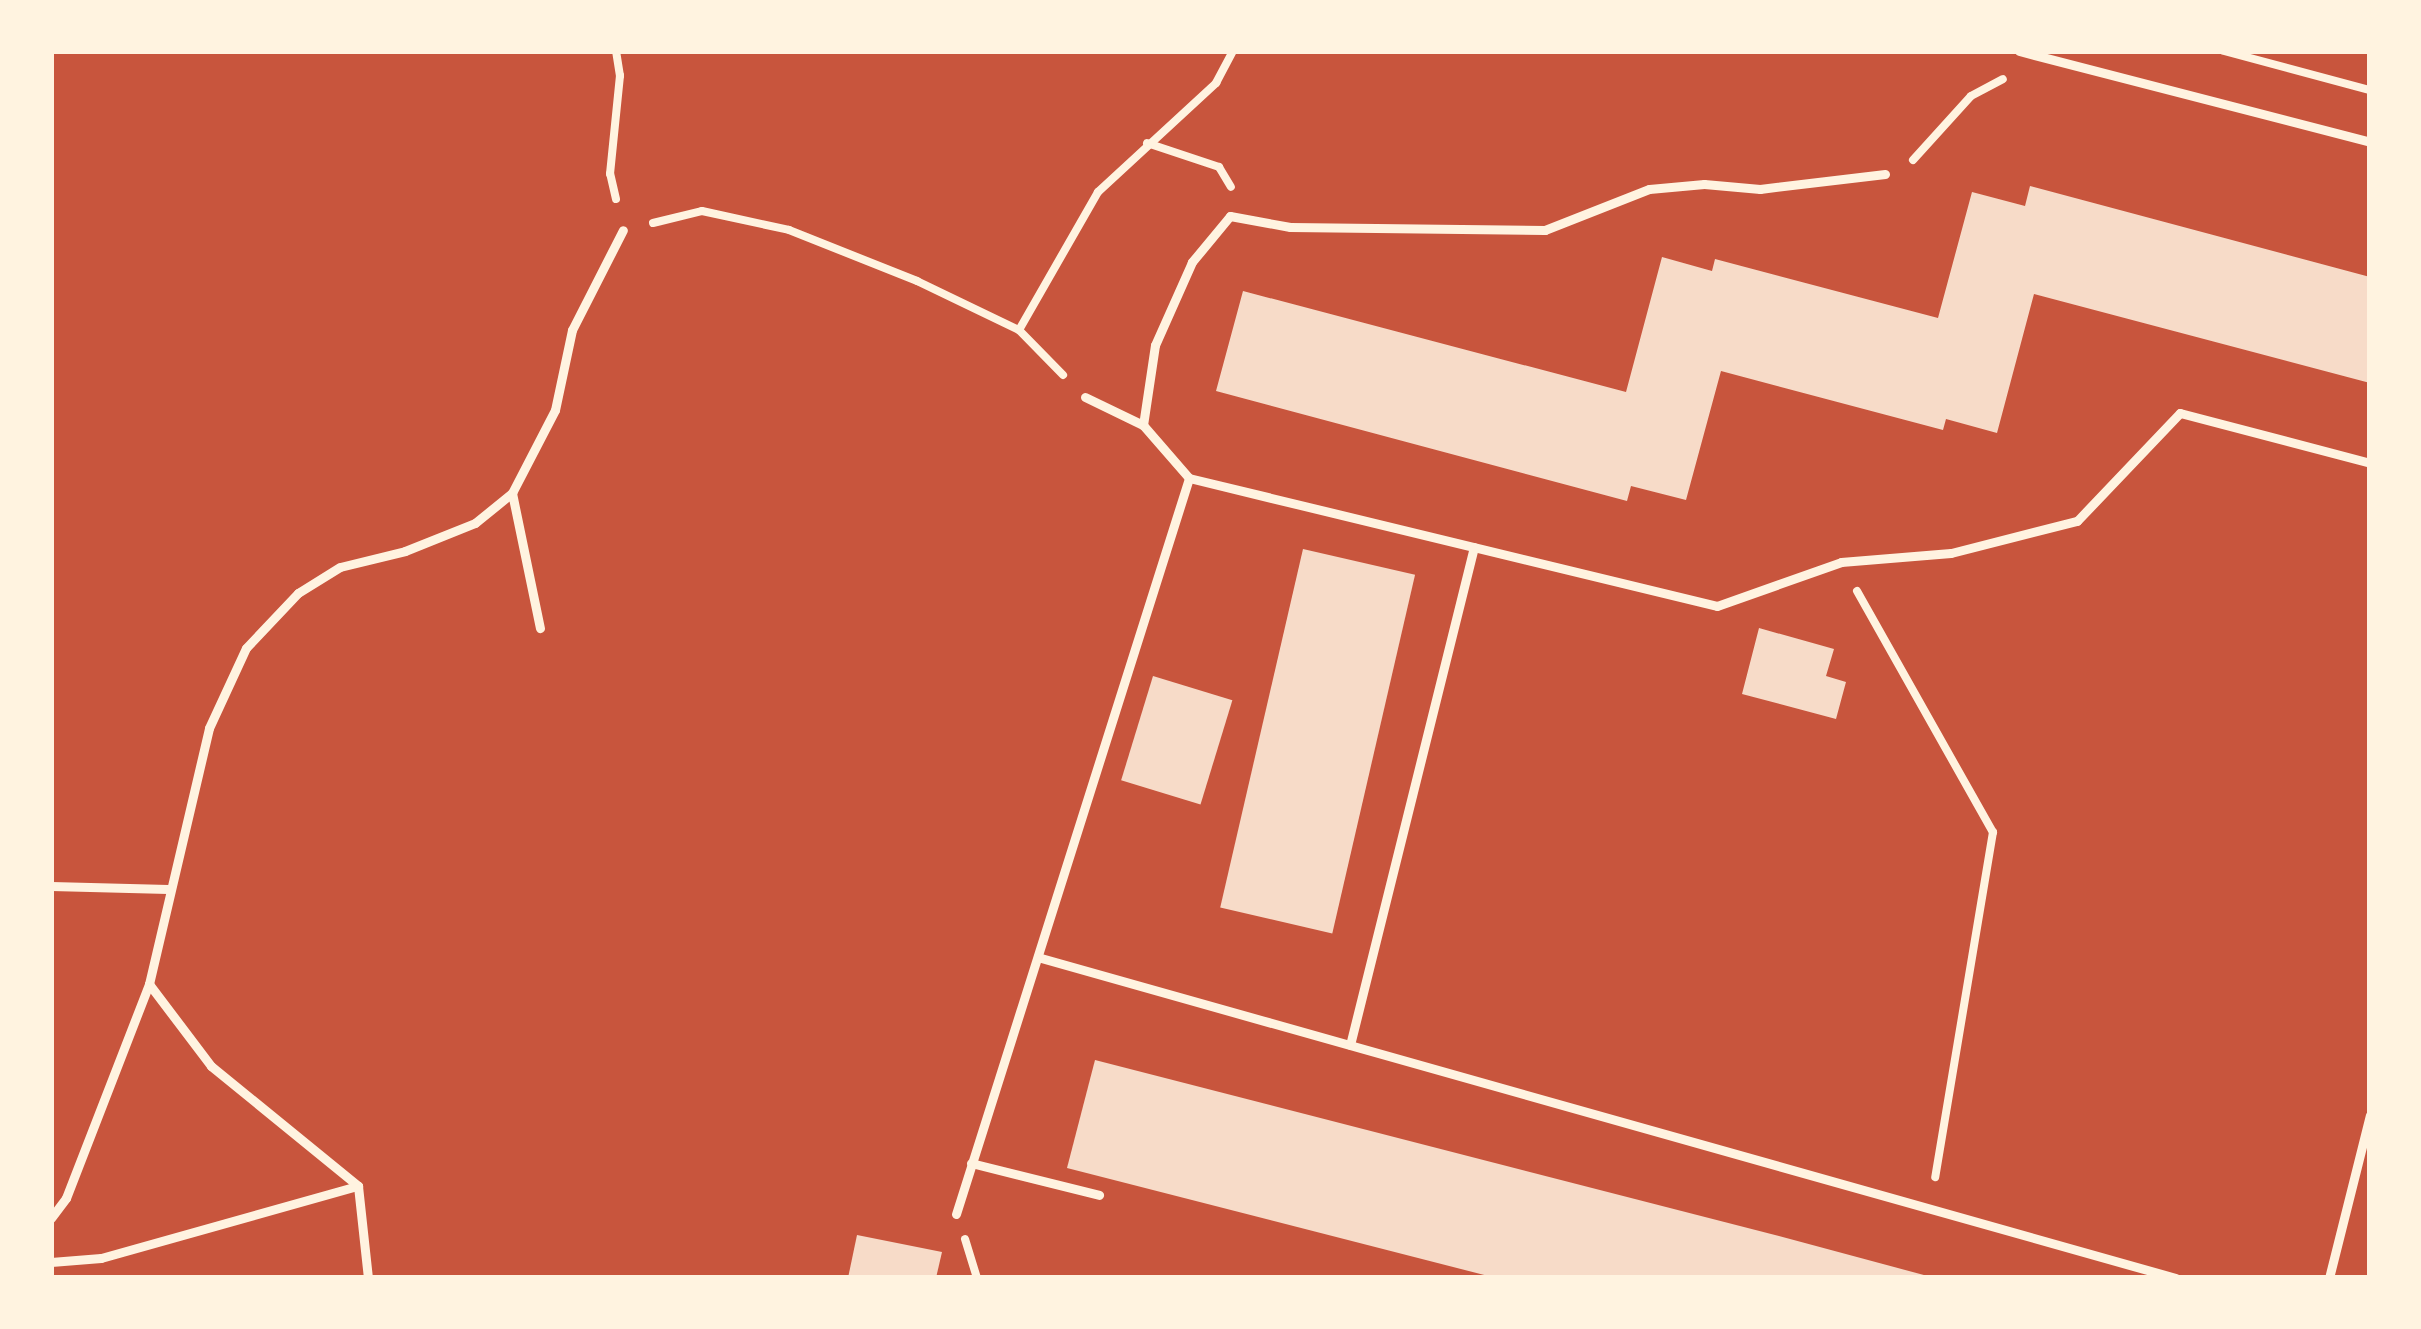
<!DOCTYPE html>
<style>
body{margin:0}
#map{position:relative;width:2421px;height:1329px;overflow:hidden;background:#c8553d;font-family:"DM Sans",sans-serif}
div>[style]{position:absolute}
.building>*{inset:0;background:#f7dbc8;transform-origin:0 0}
.path>*{height:8px;margin:-4px;padding:0 4px;transform-origin:4px;border-radius:4px;background:#fff3e0}
.service>*{height:9px;margin:-4.5px;padding:0 4.5px;transform-origin:4.5px;border-radius:4.5px;background:#fff3e0}
span{translate:-50% -50%;white-space:nowrap;text-align:center;line-height:1.15;-webkit-text-stroke:12px #fff3e0;paint-order:stroke}
.frame{position:absolute;inset:0;border:54px solid #fff3e0;pointer-events:none}
</style>
<div id="map">
<div class="building">
<div style="clip-path:polygon(2030px 186px,2370px 277px,2370px 383px,2034px 294px,1997px 433px,1946px 419px,1943px 430px,1721px 371px,1686px 500px,1631px 486px,1627px 501px,1216px 391px,1243px 291px,1626px 392px,1662px 257px,1712px 271px,1715px 259px,1938px 318px,1972px 192px,2025px 206px)"></div>
<div style="left:1303px;top:549px;width:115px;height:368px;rotate:13deg"></div>
<div style="clip-path:polygon(1759px 628px,1834px 649px,1826px 676px,1846px 682px,1836px 719px,1742px 694px)"></div>
<div style="left:1153px;top:676px;width:83px;height:109px;rotate:17deg"></div>
<div style="clip-path:polygon(1095px 1060px,1775px 1235px,1935px 1278px,1496px 1278px,1067px 1168px)"></div>
<div style="clip-path:polygon(857px 1235px,942px 1252px,936px 1278px,848px 1278px)"></div>
</div>
<div class="path">
<div style="left:2224px;top:51px;width:151px;rotate:15deg"></div>
<div style="left:1147px;top:143px;width:76px;rotate:18.4deg"></div>
<div style="left:1219px;top:167px;width:23px;rotate:59deg"></div>
<div style="left:1913px;top:160px;width:86px;rotate:-47.8deg"></div>
<div style="left:1971px;top:96px;width:36px;rotate:-28deg"></div>
<div style="left:616px;top:199px;width:26px;rotate:-103deg"></div>
<div style="left:610px;top:174px;width:99px;rotate:-84.2deg"></div>
<div style="left:620px;top:76px;width:25px;rotate:-99deg"></div>
<div style="left:653px;top:223px;width:50px;rotate:-13.8deg"></div>
<div style="left:702px;top:211px;width:89px;rotate:12.3deg"></div>
<div style="left:789px;top:230px;width:138px;rotate:21.7deg"></div>
<div style="left:917px;top:281px;width:113px;rotate:25.7deg"></div>
<div style="left:1019px;top:330px;width:63px;rotate:45.6deg"></div>
<div style="left:1019px;top:330px;width:159px;rotate:-60.2deg"></div>
<div style="left:1098px;top:192px;width:161px;rotate:-42.7deg"></div>
<div style="left:1216px;top:83px;width:36px;rotate:-62deg"></div>
<div style="left:1857px;top:591px;width:277px;rotate:60.6deg"></div>
<div style="left:1993px;top:832px;width:350px;rotate:99.5deg"></div>
<div style="left:965px;top:1239px;width:41px;rotate:72.9deg"></div>
</div>
<div class="service">
<div style="left:2019px;top:51px;width:363px;rotate:14.5deg"></div>
<div style="left:1885px;top:174px;width:126px;rotate:173.2deg"></div>
<div style="left:1760px;top:189px;width:56px;rotate:-174.9deg"></div>
<div style="left:1704px;top:184px;width:55px;rotate:174.8deg"></div>
<div style="left:1649px;top:189px;width:112px;rotate:158.5deg"></div>
<div style="left:1545px;top:230px;width:255px;rotate:-179.3deg"></div>
<div style="left:1290px;top:227px;width:61px;rotate:-169.6deg"></div>
<div style="left:1230px;top:216px;width:60px;rotate:129.6deg"></div>
<div style="left:1192px;top:262px;width:91px;rotate:114deg"></div>
<div style="left:1155px;top:345px;width:81px;rotate:98.5deg"></div>
<div style="left:1143px;top:425px;width:70px;rotate:49deg"></div>
<div style="left:1189px;top:478px;width:543px;rotate:13.63deg"></div>
<div style="left:1717px;top:606px;width:132px;rotate:-19.5deg"></div>
<div style="left:1841px;top:562px;width:110px;rotate:-4.7deg"></div>
<div style="left:1951px;top:553px;width:130px;rotate:-14.3deg"></div>
<div style="left:2077px;top:521px;width:149px;rotate:-46.4deg"></div>
<div style="left:2180px;top:413px;width:196px;rotate:14.7deg"></div>
<div style="left:1085px;top:397px;width:64px;rotate:25.8deg"></div>
<div style="left:512px;top:493px;width:138px;rotate:78.3deg"></div>
<div style="left:51px;top:886px;width:117px;rotate:1.5deg"></div>
<div style="left:1041px;top:958px;width:1179px;rotate:15.75deg"></div>
<div style="left:149px;top:984px;width:103px;rotate:52.9deg"></div>
<div style="left:211px;top:1066px;width:190px;rotate:39.2deg"></div>
<div style="left:358px;top:1186px;width:93px;rotate:83.8deg"></div>
<div style="left:1350px;top:1045px;width:513px;rotate:-76.02deg"></div>
<div style="left:971px;top:1163px;width:132px;rotate:14deg"></div>
<div style="left:956px;top:1214px;width:772px;rotate:-72.43deg"></div>
<div style="left:51px;top:1218px;width:25px;rotate:-53deg"></div>
<div style="left:66px;top:1198px;width:230px;rotate:-68.8deg"></div>
<div style="left:149px;top:984px;width:263px;rotate:-76.8deg"></div>
<div style="left:209px;top:728px;width:88px;rotate:-65.2deg"></div>
<div style="left:246px;top:648px;width:76px;rotate:-46.6deg"></div>
<div style="left:298px;top:593px;width:49px;rotate:-31.8deg"></div>
<div style="left:340px;top:567px;width:67px;rotate:-13.8deg"></div>
<div style="left:405px;top:551px;width:75px;rotate:-21.8deg"></div>
<div style="left:475px;top:523px;width:48px;rotate:-39deg"></div>
<div style="left:512px;top:493px;width:93px;rotate:-62.6deg"></div>
<div style="left:555px;top:410px;width:82px;rotate:-78deg"></div>
<div style="left:572px;top:330px;width:112px;rotate:-63deg"></div>
<div style="left:51px;top:1262px;width:50px;rotate:-4.6deg"></div>
<div style="left:101px;top:1258px;width:267px;rotate:-15.7deg"></div>
<div style="left:2329px;top:1278px;width:168px;rotate:-75.9deg"></div>
</div>
<div class="frame"></div>
</div>
